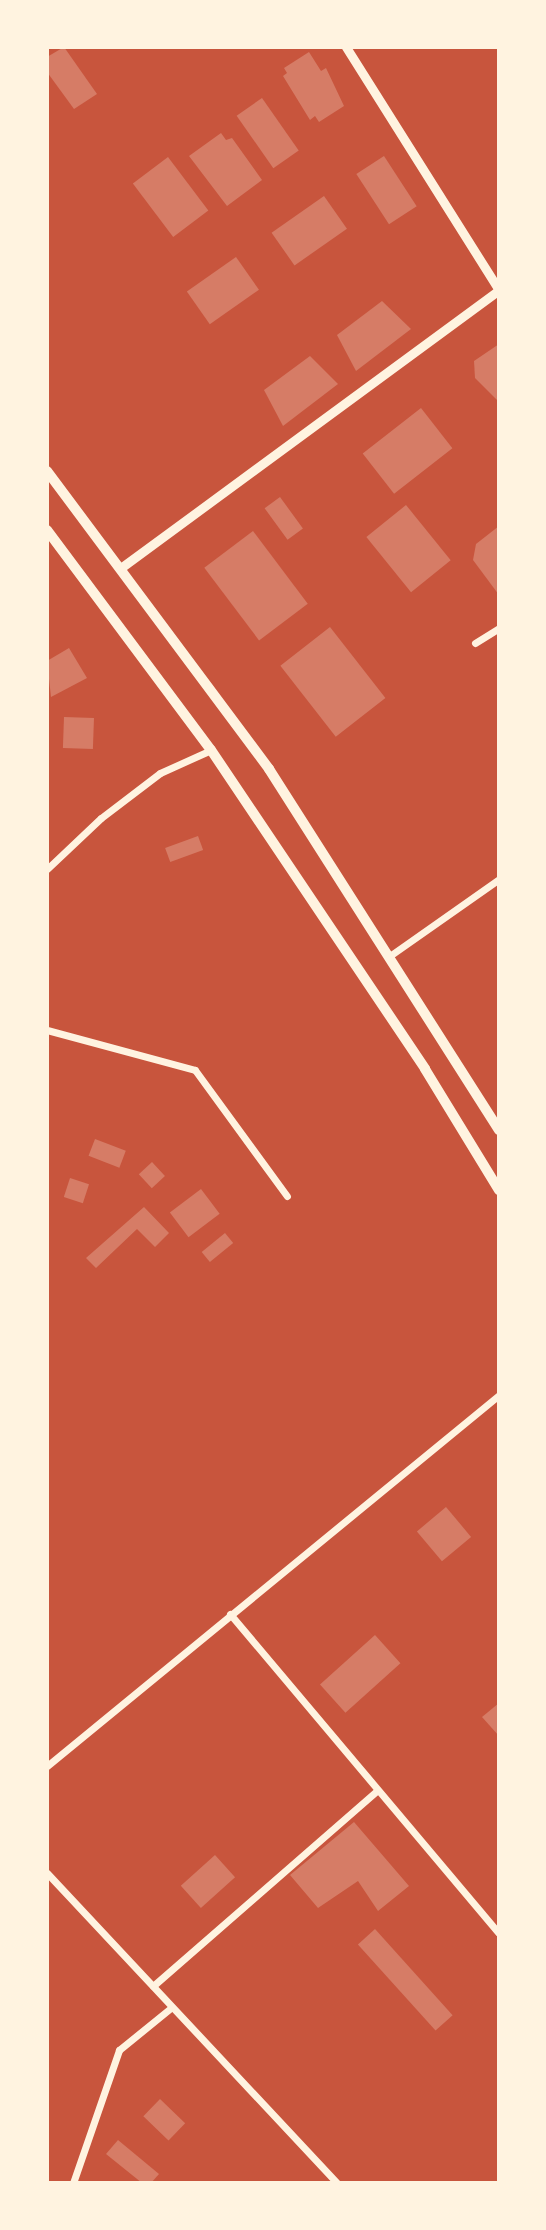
<!DOCTYPE html>
<style>
body{margin:0}
#map{position:relative;width:546px;height:2230px;overflow:hidden;background:#c8553d;font-family:"Crimson Pro",serif}
div>[style]{position:absolute}
.building>*{inset:0;background:#d67c66;transform-origin:0 0}
.minor>*{height:7px;margin:-3.5px;padding:0 3.5px;transform-origin:3.5px;border-radius:3.5px;background:#fff3e0}
.tertiary>*{height:9px;margin:-4.5px;padding:0 4.5px;transform-origin:4.5px;border-radius:4.5px;background:#fff3e0}
.secondary>*{height:10px;margin:-5px;padding:0 5px;transform-origin:5px;border-radius:5px;background:#fff3e0}
span{translate:-50% -50%;white-space:nowrap;text-align:center;line-height:1.15;-webkit-text-stroke:5px #fff3e0;paint-order:stroke}
.frame{position:absolute;inset:0;border:49px solid #fff3e0;pointer-events:none}
</style>
<div id="map">
<div class="building">
<div style="clip-path:polygon(64px 47px,97px 94px,74px 109px,47px 72px,47px 57px)"></div>
<div style="clip-path:polygon(309px 52px,321px 71px,326px 68px,344px 106px,319px 122px,315px 116px,310px 120px,283px 76px,287px 73px,284px 68px)"></div>
<div style="left:262px;top:98px;width:64px;height:31px;rotate:55deg"></div>
<div style="clip-path:polygon(221px 133px,226px 140px,232px 138px,262px 180px,227px 206px,189px 156px)"></div>
<div style="left:384px;top:156px;width:60px;height:33px;rotate:57deg"></div>
<div style="left:168px;top:157px;width:67px;height:44px;rotate:53deg"></div>
<div style="left:324px;top:196px;width:40px;height:64px;rotate:55deg"></div>
<div style="left:236px;top:257px;width:40px;height:60px;rotate:55deg"></div>
<div style="clip-path:polygon(382px 301px,411px 329px,356px 371px,337px 335px)"></div>
<div style="clip-path:polygon(499px 344px,499px 402px,475px 378px,474px 361px)"></div>
<div style="clip-path:polygon(310px 356px,338px 384px,283px 426px,264px 390px)"></div>
<div style="left:421px;top:408px;width:51px;height:74px;rotate:52deg"></div>
<div style="left:280px;top:497px;width:39px;height:19px;rotate:54deg"></div>
<div style="left:406px;top:505px;width:71px;height:51px;rotate:51deg"></div>
<div style="clip-path:polygon(499px 526px,499px 595px,473px 560px,476px 544px)"></div>
<div style="left:253px;top:531px;width:91px;height:61px;rotate:53deg"></div>
<div style="left:330px;top:627px;width:90px;height:63px;rotate:52deg"></div>
<div style="clip-path:polygon(69px 648px,87px 678px,51px 697px,47px 661px)"></div>
<div style="left:64px;top:717px;width:30px;height:31px;rotate:2deg"></div>
<div style="left:198px;top:836px;width:15px;height:35px;rotate:70deg"></div>
<div style="left:95px;top:1139px;width:33px;height:18px;rotate:21deg"></div>
<div style="left:152px;top:1162px;width:19px;height:18px;rotate:47deg"></div>
<div style="left:70px;top:1178px;width:20px;height:20px;rotate:18deg"></div>
<div style="left:201px;top:1189px;width:31px;height:39px;rotate:53deg"></div>
<div style="clip-path:polygon(144px 1207px,169px 1233px,155px 1247px,137px 1229px,96px 1268px,86px 1258px)"></div>
<div style="left:225px;top:1233px;width:13px;height:30px;rotate:51deg"></div>
<div style="left:446px;top:1507px;width:39px;height:38px;rotate:50deg"></div>
<div style="left:375px;top:1635px;width:38px;height:74px;rotate:48deg"></div>
<div style="clip-path:polygon(499px 1703px,499px 1736px,482px 1717px)"></div>
<div style="clip-path:polygon(354px 1822px,409px 1886px,378px 1911px,358px 1881px,318px 1908px,290px 1875px)"></div>
<div style="left:215px;top:1855px;width:30px;height:46px;rotate:48deg"></div>
<div style="left:375px;top:1929px;width:116px;height:23px;rotate:48deg"></div>
<div style="left:160px;top:2099px;width:35px;height:24px;rotate:44deg"></div>
<div style="clip-path:polygon(118px 2140px,159px 2174px,151px 2183px,142px 2183px,106px 2154px)"></div>
</div>
<div class="minor">
<div style="left:475px;top:643px;width:28px;rotate:-32deg"></div>
<div style="left:47px;top:869px;width:74px;rotate:-43.4deg"></div>
<div style="left:101px;top:818px;width:74px;rotate:-37.3deg"></div>
<div style="left:160px;top:773px;width:56px;rotate:-24.3deg"></div>
<div style="left:391px;top:955px;width:132px;rotate:-35.1deg"></div>
<div style="left:47px;top:1030px;width:153px;rotate:15.1deg"></div>
<div style="left:195px;top:1070px;width:156px;rotate:53.9deg"></div>
<div style="left:230px;top:1614px;width:417px;rotate:49.9deg"></div>
<div style="left:47px;top:1766px;width:585px;rotate:-39.38deg"></div>
<div style="left:47px;top:1873px;width:424px;rotate:46.9deg"></div>
<div style="left:153px;top:1986px;width:298px;rotate:-41.1deg"></div>
<div style="left:73px;top:2183px;width:141px;rotate:-70.9deg"></div>
<div style="left:119px;top:2050px;width:68px;rotate:-39.1deg"></div>
</div>
<div class="tertiary">
<div style="left:122px;top:567px;width:468px;rotate:-36.3deg"></div>
<div style="left:499px;top:290px;width:287px;rotate:-122.2deg"></div>
</div>
<div class="secondary">
<div style="left:47px;top:471px;width:372px;rotate:53.3deg"></div>
<div style="left:269px;top:769px;width:428px;rotate:57.5deg"></div>
<div style="left:47px;top:530px;width:274px;rotate:53.3deg"></div>
<div style="left:211px;top:750px;width:384px;rotate:56.1deg"></div>
<div style="left:425px;top:1069px;width:142px;rotate:58.6deg"></div>
</div>
<div class="frame"></div>
</div>
